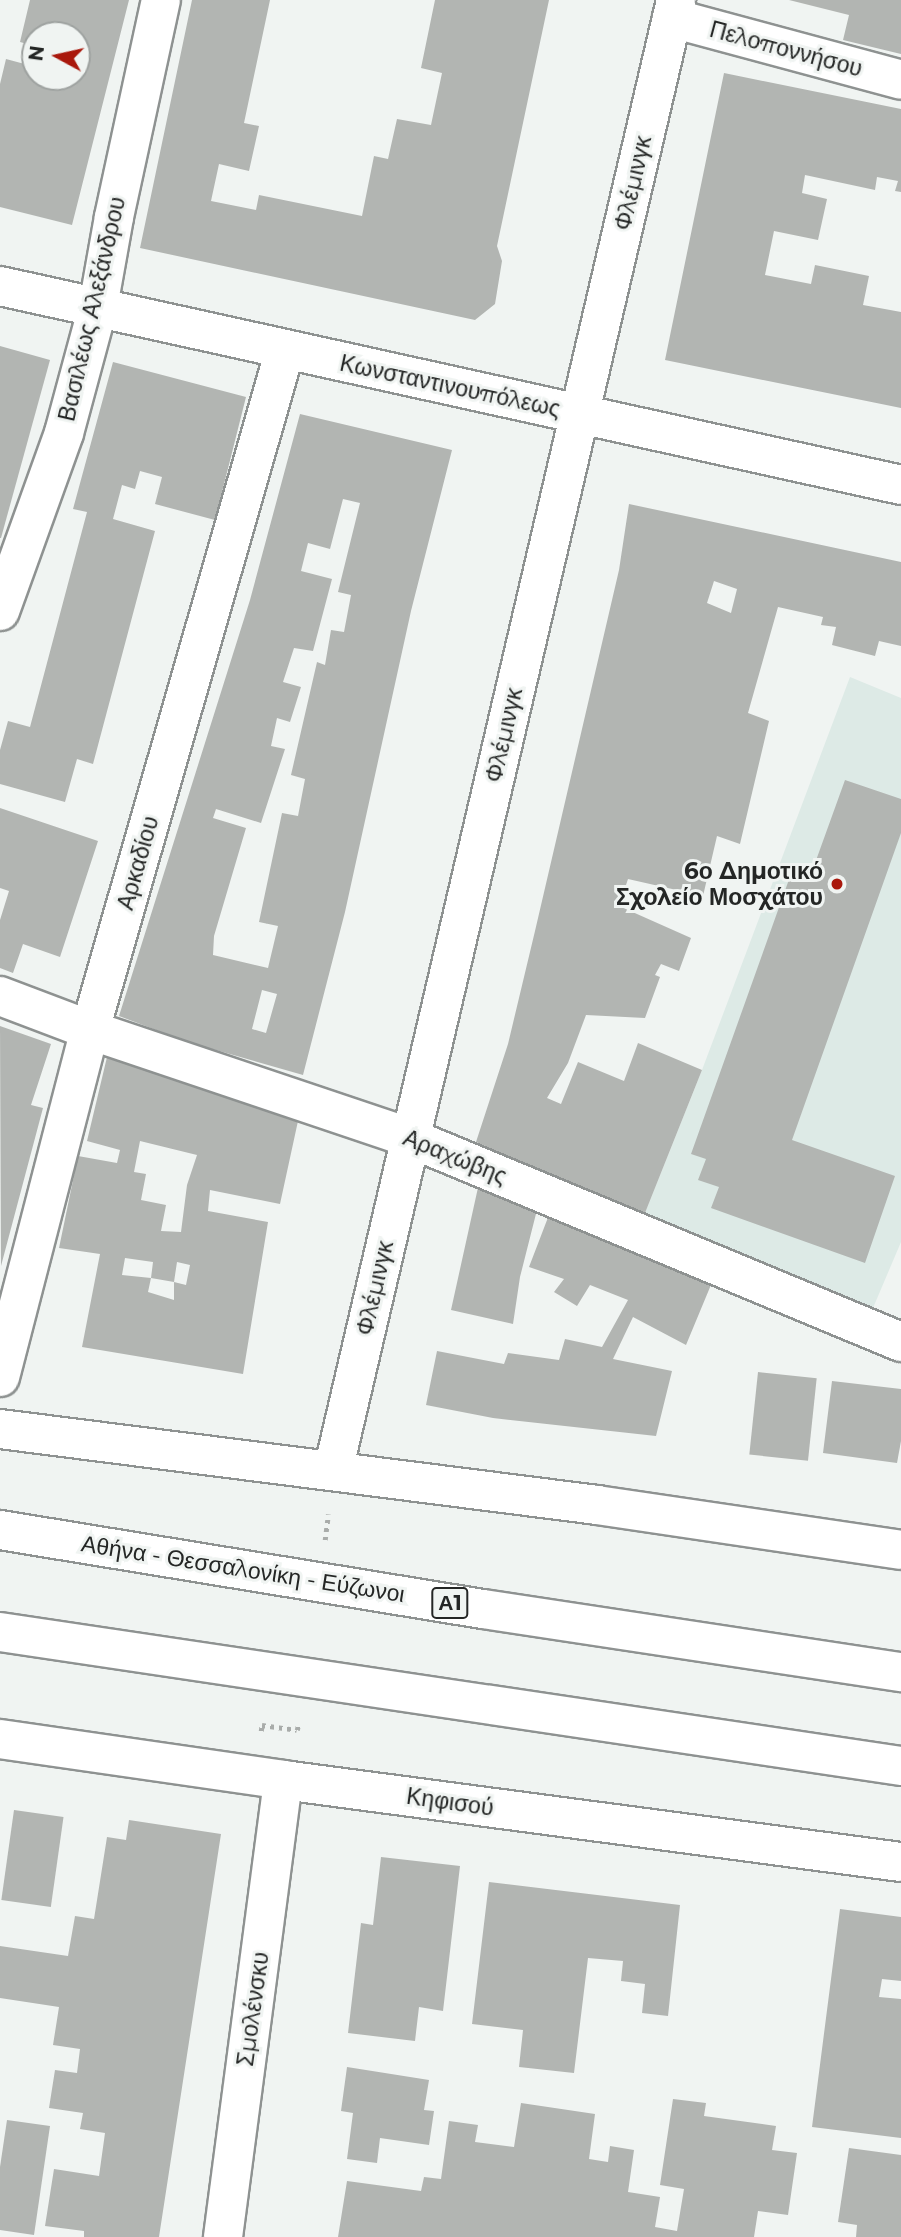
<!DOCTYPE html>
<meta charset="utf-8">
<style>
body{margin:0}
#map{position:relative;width:901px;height:2237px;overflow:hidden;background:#f0f4f2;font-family:Montserrat,sans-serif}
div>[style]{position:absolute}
.built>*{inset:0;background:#ddeae6}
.building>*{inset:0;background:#b2b5b2;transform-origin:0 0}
.path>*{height:4.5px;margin-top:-2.25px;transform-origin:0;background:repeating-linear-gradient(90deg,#a9acaa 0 3.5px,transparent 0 8.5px)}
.roads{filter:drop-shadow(2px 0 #8e9291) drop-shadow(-2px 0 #8e9291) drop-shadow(0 2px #8e9291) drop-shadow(0 -2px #8e9291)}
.minor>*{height:38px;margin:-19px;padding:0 19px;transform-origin:19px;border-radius:19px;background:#fff}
.bridges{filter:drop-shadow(2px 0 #8e9291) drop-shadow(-2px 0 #8e9291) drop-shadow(0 2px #8e9291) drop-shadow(0 -2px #8e9291)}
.highway-bridge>*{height:38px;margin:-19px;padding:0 19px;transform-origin:19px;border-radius:19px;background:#fff}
.dots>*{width:19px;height:19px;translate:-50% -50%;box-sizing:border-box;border:4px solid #f0f4f2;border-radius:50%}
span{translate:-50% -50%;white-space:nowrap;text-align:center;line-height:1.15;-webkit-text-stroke:6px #f0f4f2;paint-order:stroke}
.shield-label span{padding:2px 5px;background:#f0f4f2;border:2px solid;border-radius:5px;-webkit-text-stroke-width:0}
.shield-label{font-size:21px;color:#242625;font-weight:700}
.street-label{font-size:23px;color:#242625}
.poi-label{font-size:23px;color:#242625;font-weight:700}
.right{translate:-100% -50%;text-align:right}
.north{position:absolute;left:21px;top:21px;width:70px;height:70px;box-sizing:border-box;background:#f0f4f2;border:2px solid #9ea2a0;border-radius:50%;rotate:278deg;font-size:19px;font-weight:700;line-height:28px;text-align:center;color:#242625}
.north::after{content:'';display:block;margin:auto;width:24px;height:32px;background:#a9180c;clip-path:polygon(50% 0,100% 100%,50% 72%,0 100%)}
</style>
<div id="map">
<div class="built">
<div style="clip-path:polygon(850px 677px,901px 698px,901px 1242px,870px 1315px,643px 1218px,702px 1070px)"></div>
</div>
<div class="building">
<div style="clip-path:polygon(30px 0,129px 0,72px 225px,0 207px,0 84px,6px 59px,32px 66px,35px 58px,35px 77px,77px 77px,77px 35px,35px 35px,35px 46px,20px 42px)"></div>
<div style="clip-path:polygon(192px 0,270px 0,244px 123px,259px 126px,249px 171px,219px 164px,211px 201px,256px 210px,259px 195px,362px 216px,374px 156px,388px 159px,397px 119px,431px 125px,442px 73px,421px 68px,435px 0,549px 0,497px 246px,502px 261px,495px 304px,475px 320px,140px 248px)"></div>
<div style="clip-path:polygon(789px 0,901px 0,901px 54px,843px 40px,849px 15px)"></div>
<div style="clip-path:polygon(724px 73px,901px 109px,901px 192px,895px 191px,898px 181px,877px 177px,875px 190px,805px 175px,802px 193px,827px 199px,818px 240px,774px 231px,765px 275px,811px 284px,815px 265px,869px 276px,863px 305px,901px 312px,901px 408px,665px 360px)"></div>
<div style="clip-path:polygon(0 346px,50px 360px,1px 538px,0 538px)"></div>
<div style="clip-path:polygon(113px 362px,246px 397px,215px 520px,155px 504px,162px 477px,140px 471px,135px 489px,122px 485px,113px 519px,155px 531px,93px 764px,77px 759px,65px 802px,0 784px,0 750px,8px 721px,30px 727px,87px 512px,73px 509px)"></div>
<div style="clip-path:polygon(evenodd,300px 414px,452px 450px,411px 611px,345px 912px,303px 1075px,188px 1042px,119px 1016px,250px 600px,300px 414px,343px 499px,360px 503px,338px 592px,351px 595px,344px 632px,331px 630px,325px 665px,317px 662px,291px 775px,305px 779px,298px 816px,282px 813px,259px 922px,278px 926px,268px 968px,213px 955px,214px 936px,246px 828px,213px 818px,216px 809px,261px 823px,285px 749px,271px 746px,277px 718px,290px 722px,301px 687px,283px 682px,294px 648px,313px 651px,332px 579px,301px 571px,308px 543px,330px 549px,343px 499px,300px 414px,262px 990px,277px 994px,266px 1033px,252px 1029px,262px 990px)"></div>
<div style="clip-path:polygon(evenodd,629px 504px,901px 562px,901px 646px,879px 641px,875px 656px,832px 645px,836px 627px,821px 625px,823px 617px,778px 607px,748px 713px,769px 721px,740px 844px,717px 836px,703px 896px,628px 879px,619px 906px,691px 938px,679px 971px,661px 964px,655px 975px,660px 977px,645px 1018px,586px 1015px,568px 1063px,547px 1098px,561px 1104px,578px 1062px,624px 1081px,638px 1043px,702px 1070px,643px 1218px,476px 1142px,508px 1044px,535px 931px,619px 570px,629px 504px,714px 581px,737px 589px,731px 613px,707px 603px,714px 581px)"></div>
<div style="clip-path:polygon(845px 780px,901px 799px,901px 833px,792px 1140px,895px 1176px,865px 1263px,711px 1208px,719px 1187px,698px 1180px,706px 1159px,691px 1154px,792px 871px,810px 877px)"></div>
<div style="clip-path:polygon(0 808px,98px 841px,60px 957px,23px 944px,13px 973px,0 968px,0 920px,9px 891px,0 888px)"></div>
<div style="clip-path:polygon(0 1026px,51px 1044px,31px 1105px,43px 1108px,1px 1266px)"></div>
<div style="clip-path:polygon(evenodd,107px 1057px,159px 1072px,298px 1121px,280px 1204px,210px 1190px,208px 1211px,268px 1222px,243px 1374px,82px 1347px,100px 1254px,59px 1248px,78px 1156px,117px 1163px,120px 1150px,87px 1141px,107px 1057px,140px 1141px,197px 1155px,187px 1185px,181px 1232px,161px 1231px,166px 1205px,141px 1200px,146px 1174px,134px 1172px,140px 1141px,107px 1057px,125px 1258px,153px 1262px,151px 1278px,174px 1282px,177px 1262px,190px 1265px,186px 1285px,174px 1282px,174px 1300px,148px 1292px,151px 1278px,122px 1275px,125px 1258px)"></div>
<div style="clip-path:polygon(479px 1183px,540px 1198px,520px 1277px,513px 1324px,451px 1310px)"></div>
<div style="clip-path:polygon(552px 1207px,713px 1280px,686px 1345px,633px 1317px,613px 1359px,672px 1371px,656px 1436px,493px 1418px,426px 1405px,437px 1351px,504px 1364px,508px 1353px,559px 1360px,565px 1339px,602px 1347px,628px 1300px,590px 1285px,577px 1306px,554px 1292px,564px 1279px,529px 1267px)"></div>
<div style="left:758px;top:1372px;width:59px;height:83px;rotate:6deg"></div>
<div style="clip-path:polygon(832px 1381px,901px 1389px,901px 1441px,897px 1463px,823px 1453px)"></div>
<div style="left:14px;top:1810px;width:50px;height:91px;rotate:8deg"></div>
<div style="clip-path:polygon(129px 1820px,221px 1834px,159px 2237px,84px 2237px,84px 2231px,45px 2226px,54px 2169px,99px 2176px,105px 2133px,80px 2129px,83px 2113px,49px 2108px,55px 2070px,77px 2073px,80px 2049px,53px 2045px,59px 2007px,0 1998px,0 1946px,68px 1956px,75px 1916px,94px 1919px,107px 1837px,126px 1840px)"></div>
<div style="clip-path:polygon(381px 1857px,460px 1866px,443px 2011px,419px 2007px,415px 2041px,348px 2033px,361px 1923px,373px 1925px)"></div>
<div style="clip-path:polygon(489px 1882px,680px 1905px,668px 2016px,642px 2013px,645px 1984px,621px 1981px,623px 1961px,588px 1958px,574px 2073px,519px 2067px,523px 2030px,472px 2024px)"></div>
<div style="clip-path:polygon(840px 1909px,901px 1917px,901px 1981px,882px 1979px,879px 1997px,901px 1999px,901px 2138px,812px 2127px)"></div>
<div style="clip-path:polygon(347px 2067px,429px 2080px,424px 2110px,434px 2111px,429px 2145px,380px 2138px,377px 2163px,347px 2159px,353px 2113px,341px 2111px)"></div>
<div style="clip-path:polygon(673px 2099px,706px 2103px,704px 2116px,776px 2126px,772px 2150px,797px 2153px,788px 2215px,758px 2211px,754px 2237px,338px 2237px,347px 2181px,421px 2191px,424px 2177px,441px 2179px,449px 2121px,478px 2125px,475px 2142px,514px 2147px,521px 2103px,595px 2114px,589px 2159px,608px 2162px,610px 2146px,634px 2150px,628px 2192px,660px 2197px,655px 2227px,677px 2231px,684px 2189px,660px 2185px)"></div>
<div style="clip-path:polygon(7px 2120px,50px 2126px,34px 2235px,0 2230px,0 2167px)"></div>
<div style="clip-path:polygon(849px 2148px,901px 2155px,901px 2237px,856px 2237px,857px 2225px,838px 2222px)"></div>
</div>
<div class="path">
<div style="left:325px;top:1540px;width:26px;rotate:-83deg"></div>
<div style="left:261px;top:1731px;width:6px;rotate:-81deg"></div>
<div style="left:262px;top:1725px;width:35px;rotate:8deg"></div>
<div style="left:297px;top:1730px;width:8px;rotate:-76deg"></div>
</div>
<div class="roads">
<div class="minor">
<div style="left:672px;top:18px;width:237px;rotate:15.1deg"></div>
<div style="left:0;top:286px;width:923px;rotate:12.45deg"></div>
<div style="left:0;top:611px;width:189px;rotate:-70.2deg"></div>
<div style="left:64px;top:433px;width:131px;rotate:-74.9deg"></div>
<div style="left:98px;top:307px;width:91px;rotate:-79.9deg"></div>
<div style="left:114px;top:217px;width:222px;rotate:-77.8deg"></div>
<div style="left:0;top:996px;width:96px;rotate:20.7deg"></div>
<div style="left:90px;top:1030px;width:338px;rotate:18.6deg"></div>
<div style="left:410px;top:1138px;width:532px;rotate:22.56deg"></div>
<div style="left:0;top:1377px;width:358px;rotate:-75.5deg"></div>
<div style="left:90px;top:1030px;width:707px;rotate:-74deg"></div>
<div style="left:0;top:1429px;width:602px;rotate:7.25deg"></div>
<div style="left:597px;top:1505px;width:307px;rotate:8.4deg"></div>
<div style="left:333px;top:1471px;width:1510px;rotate:-76.87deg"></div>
<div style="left:0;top:1739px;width:286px;rotate:8.2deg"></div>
<div style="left:283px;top:1780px;width:623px;rotate:7.56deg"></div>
<div style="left:223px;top:2237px;width:461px;rotate:-82.5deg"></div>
</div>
</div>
<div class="bridges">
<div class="highway-bridge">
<div style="left:0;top:1530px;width:489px;rotate:9.3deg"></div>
<div style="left:483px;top:1609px;width:423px;rotate:8.6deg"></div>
<div style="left:0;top:1632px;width:911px;rotate:8.46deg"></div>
</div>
</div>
<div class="dots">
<div style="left:837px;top:884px;background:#a9180c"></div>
</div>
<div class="shield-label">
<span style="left:450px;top:1603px">Α1</span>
</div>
<div class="street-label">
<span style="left:786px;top:49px;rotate:15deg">Πελοποννήσου</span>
<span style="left:633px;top:183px;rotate:-77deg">Φλέμινγκ</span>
<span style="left:92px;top:309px;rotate:-77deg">Βασιλέως Αλεξάνδρου</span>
<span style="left:450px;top:386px;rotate:12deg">Κωνσταντινουπόλεως</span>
<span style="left:504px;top:735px;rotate:-77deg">Φλέμινγκ</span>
<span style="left:138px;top:863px;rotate:-74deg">Αρκαδίου</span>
<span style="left:455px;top:1157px;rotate:22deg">Αραχώβης</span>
<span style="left:375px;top:1288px;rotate:-77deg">Φλέμινγκ</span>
<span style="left:243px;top:1569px;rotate:9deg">Αθήνα - Θεσσαλονίκη - Εύζωνοι</span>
<span style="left:450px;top:1802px;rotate:8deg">Κηφισού</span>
<span style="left:253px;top:2009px;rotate:-82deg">Σμολένσκυ</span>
</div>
<div class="poi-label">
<span class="right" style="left:823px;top:884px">6ο Δημοτικό<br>Σχολείο Μοσχάτου</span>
</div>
<div class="north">N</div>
</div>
